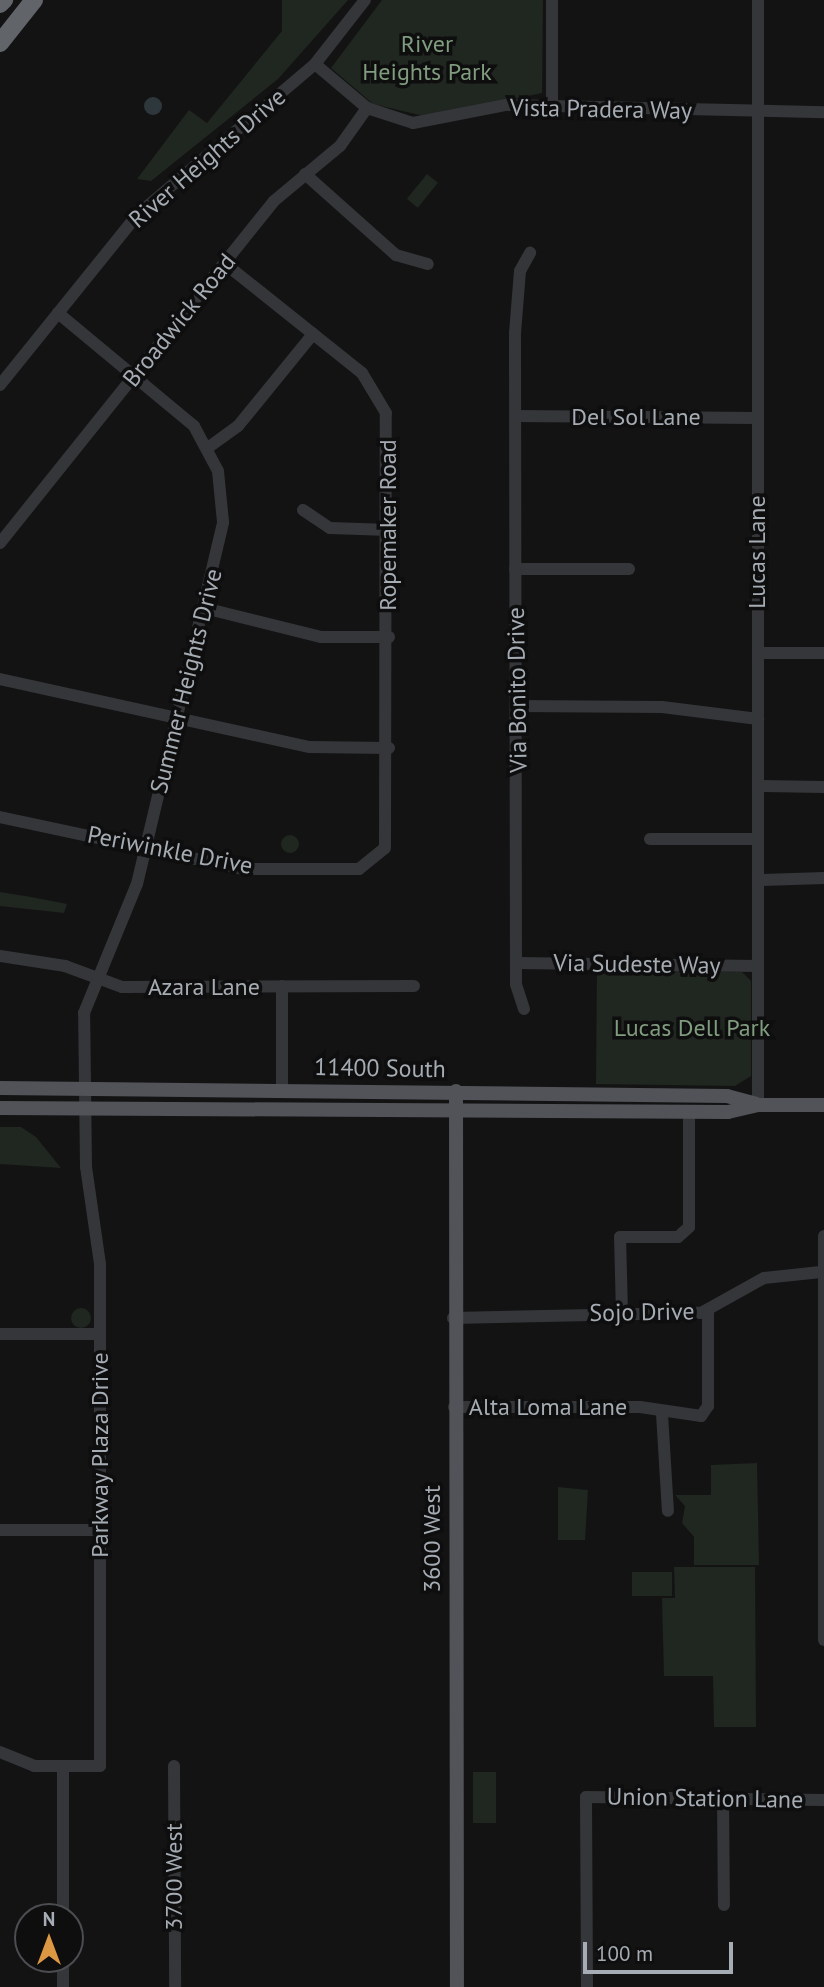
<!DOCTYPE html>
<style>
body{margin:0}
#map{position:relative;width:824px;height:1987px;overflow:hidden;background:#131314;font-family:"PT Sans",sans-serif}
div>[style]{position:absolute}
.green>*{inset:0;background:#202620;transform-origin:0 0}
.round{border-radius:50%}
.water>*{inset:0;background:#2e373c}
.minor>*{height:12px;margin:-6px;padding:0 6px;transform-origin:6px;border-radius:6px;background:#343639}
.major>*{height:14px;margin:-7px;padding:0 7px;transform-origin:7px;border-radius:7px;background:#515358}
.highway>*{height:18px;margin:-9px;padding:0 9px;transform-origin:9px;border-radius:9px;background:#616469}
span{translate:-50% -50%;white-space:nowrap;text-align:center;line-height:1.15;-webkit-text-stroke:7px #0e0e0f;paint-order:stroke}
.park-label{font-size:24px;color:#809c7f}
.street-label{font-size:24px;color:#a6acb3}
.north{position:absolute;left:14px;top:1903px;width:70px;height:70px;box-sizing:border-box;background:#0e0e0f;border:2px solid #4b4d51;border-radius:50%;rotate:0deg;font-size:19px;font-weight:700;line-height:28px;text-align:center;color:#a6acb3}
.north::after{content:'';display:block;margin:auto;width:24px;height:32px;background:#dd9843;clip-path:polygon(50% 0,100% 100%,50% 72%,0 100%)}
.scale{position:absolute;left:583px;top:1942px;width:150px;height:32px;box-sizing:border-box;border:4px solid #a6acb3;border-top:0;padding-left:9px;font-size:21px;line-height:24px;white-space:nowrap;color:#a6acb3;-webkit-text-stroke:5px #0e0e0f;paint-order:stroke}
</style>
<div id="map">
<div class="green">
<div style="clip-path:polygon(282px 0,348px 0,278px 79px,151px 181px,137px 179px,189px 110px,207px 123px,282px 31px)"></div>
<div style="clip-path:polygon(382px 0,543px 0,542px 93px,428px 117px,373px 104px,331px 68px)"></div>
<div style="left:427px;top:174px;width:14px;height:32px;rotate:39deg"></div>
<div class="round" style="left:281px;top:835px;width:18px;height:18px"></div>
<div style="clip-path:polygon(0 892px,31px 897px,67px 904px,64px 913px,0 906px)"></div>
<div style="clip-path:polygon(597px 968px,742px 972px,751px 981px,751px 1076px,735px 1086px,596px 1084px)"></div>
<div style="clip-path:polygon(0 1127px,21px 1127px,36px 1137px,61px 1168px,0 1164px)"></div>
<div class="round" style="left:71px;top:1308px;width:20px;height:20px"></div>
<div style="clip-path:polygon(757px 1463px,759px 1565px,694px 1565px,694px 1537px,682px 1523px,685px 1506px,675px 1495px,711px 1495px,711px 1465px)"></div>
<div style="clip-path:polygon(558px 1487px,588px 1490px,585px 1540px,558px 1540px)"></div>
<div style="clip-path:polygon(674px 1567px,755px 1567px,756px 1727px,714px 1727px,713px 1676px,664px 1676px,662px 1598px,675px 1598px)"></div>
<div style="left:632px;top:1572px;width:40px;height:24px"></div>
<div style="left:473px;top:1772px;width:23px;height:51px"></div>
</div>
<div class="water">
<div class="round" style="left:144px;top:97px;width:18px;height:18px"></div>
</div>
<div class="minor">
<div style="left:552px;top:0;width:106px;rotate:90deg"></div>
<div style="left:315px;top:64px;width:68px;rotate:40.2deg"></div>
<div style="left:367px;top:108px;width:48px;rotate:18.1deg"></div>
<div style="left:413px;top:123px;width:95px;rotate:-11deg"></div>
<div style="left:506px;top:105px;width:318px;rotate:1.3deg"></div>
<div style="left:305px;top:174px;width:122px;rotate:41.7deg"></div>
<div style="left:396px;top:255px;width:33px;rotate:16deg"></div>
<div style="left:0;top:385px;width:218px;rotate:-51.1deg"></div>
<div style="left:137px;top:215px;width:233px;rotate:-40.3deg"></div>
<div style="left:315px;top:64px;width:81px;rotate:-52deg"></div>
<div style="left:515px;top:416px;width:242px;rotate:0.5deg"></div>
<div style="left:209px;top:447px;width:36px;rotate:-36deg"></div>
<div style="left:238px;top:426px;width:119px;rotate:-50.8deg"></div>
<div style="left:303px;top:510px;width:32px;rotate:34deg"></div>
<div style="left:330px;top:528px;width:59px;rotate:1.9deg"></div>
<div style="left:0;top:543px;width:438px;rotate:-51.3deg"></div>
<div style="left:274px;top:201px;width:86px;rotate:-39.8deg"></div>
<div style="left:340px;top:146px;width:47px;rotate:-54.6deg"></div>
<div style="left:515px;top:569px;width:114px"></div>
<div style="left:204px;top:608px;width:121px;rotate:13.9deg"></div>
<div style="left:321px;top:637px;width:68px"></div>
<div style="left:758px;top:653px;width:66px"></div>
<div style="left:0;top:679px;width:317px;rotate:12.4deg"></div>
<div style="left:310px;top:747px;width:79px;rotate:0.7deg"></div>
<div style="left:516px;top:706px;width:146px;rotate:0.4deg"></div>
<div style="left:662px;top:707px;width:97px;rotate:7.1deg"></div>
<div style="left:758px;top:786px;width:66px;rotate:0.9deg"></div>
<div style="left:0;top:817px;width:249px;rotate:12.1deg"></div>
<div style="left:243px;top:869px;width:116px"></div>
<div style="left:359px;top:869px;width:33px;rotate:-39deg"></div>
<div style="left:385px;top:848px;width:435px;rotate:-89.9deg"></div>
<div style="left:386px;top:413px;width:47px;rotate:-121deg"></div>
<div style="left:362px;top:373px;width:176px;rotate:-141.4deg"></div>
<div style="left:650px;top:839px;width:108px"></div>
<div style="left:758px;top:880px;width:66px;rotate:-1.7deg"></div>
<div style="left:0;top:956px;width:66px;rotate:8.7deg"></div>
<div style="left:65px;top:966px;width:61px;rotate:20.2deg"></div>
<div style="left:122px;top:987px;width:292px;rotate:-0.2deg"></div>
<div style="left:516px;top:963px;width:242px;rotate:0.7deg"></div>
<div style="left:282px;top:986px;width:104px;rotate:90deg"></div>
<div style="left:524px;top:1009px;width:26px;rotate:-108deg"></div>
<div style="left:516px;top:984px;width:651px;rotate:-90.09deg"></div>
<div style="left:515px;top:333px;width:62px;rotate:-85.4deg"></div>
<div style="left:520px;top:271px;width:21px;rotate:-61deg"></div>
<div style="left:758px;top:1105px;width:1105px;rotate:-90deg"></div>
<div style="left:824px;top:1236px;width:404px;rotate:90deg"></div>
<div style="left:622px;top:1313px;width:76px;rotate:-91.5deg"></div>
<div style="left:620px;top:1237px;width:58px"></div>
<div style="left:678px;top:1237px;width:15px;rotate:-42deg"></div>
<div style="left:689px;top:1227px;width:116px;rotate:-90deg"></div>
<div style="left:453px;top:1318px;width:248px;rotate:-1.2deg"></div>
<div style="left:701px;top:1313px;width:72px;rotate:-29.1deg"></div>
<div style="left:764px;top:1278px;width:57px;rotate:-6deg"></div>
<div style="left:0;top:1334px;width:100px"></div>
<div style="left:454px;top:1407px;width:186px"></div>
<div style="left:640px;top:1407px;width:62px;rotate:8.4deg"></div>
<div style="left:701px;top:1416px;width:12px;rotate:-55deg"></div>
<div style="left:708px;top:1406px;width:96px;rotate:-90deg"></div>
<div style="left:662px;top:1414px;width:97px;rotate:86.5deg"></div>
<div style="left:0;top:1530px;width:100px"></div>
<div style="left:0;top:1752px;width:37px;rotate:22deg"></div>
<div style="left:34px;top:1766px;width:66px"></div>
<div style="left:100px;top:1766px;width:502px;rotate:-90deg"></div>
<div style="left:100px;top:1264px;width:98px;rotate:-98.2deg"></div>
<div style="left:86px;top:1167px;width:154px;rotate:-90.7deg"></div>
<div style="left:84px;top:1013px;width:139px;rotate:-67.7deg"></div>
<div style="left:137px;top:884px;width:372px;rotate:-76.6deg"></div>
<div style="left:223px;top:522px;width:51px;rotate:-95.6deg"></div>
<div style="left:218px;top:471px;width:51px;rotate:-118.1deg"></div>
<div style="left:194px;top:426px;width:177px;rotate:-140.3deg"></div>
<div style="left:174px;top:1766px;width:221px;rotate:89.7deg"></div>
<div style="left:723px;top:1799px;width:106px;rotate:89.5deg"></div>
<div style="left:63px;top:1917px;width:150px;rotate:-90deg"></div>
<div style="left:63px;top:1959px;width:28px;rotate:90deg"></div>
<div style="left:587px;top:1987px;width:190px;rotate:-90.3deg"></div>
<div style="left:586px;top:1797px;width:238px;rotate:0.7deg"></div>
</div>
<div class="major">
<div style="left:0;top:1088px;width:727px;rotate:0.63deg"></div>
<div style="left:727px;top:1096px;width:30px;rotate:15deg"></div>
<div style="left:456px;top:1091px;width:896px;rotate:89.94deg"></div>
<div style="left:0;top:1108px;width:728px;rotate:0.31deg"></div>
<div style="left:728px;top:1112px;width:31px;rotate:-13deg"></div>
<div style="left:758px;top:1105px;width:66px"></div>
</div>
<div class="highway">
<div style="left:0;top:4px;width:6px;rotate:-45deg"></div>
<div style="left:0;top:43px;width:55px;rotate:-51.7deg"></div>
</div>
<div class="park-label">
<span style="left:427px;top:58px">River<br>Heights Park</span>
<span style="left:692px;top:1028px">Lucas Dell Park</span>
</div>
<div class="street-label">
<span style="left:601px;top:109px;rotate:1deg">Vista Pradera Way</span>
<span style="left:207px;top:158px;rotate:-41deg">River Heights Drive</span>
<span style="left:179px;top:320px;rotate:-51deg">Broadwick Road</span>
<span style="left:636px;top:417px">Del Sol Lane</span>
<span style="left:388px;top:525px;rotate:-90deg">Ropemaker Road</span>
<span style="left:757px;top:552px;rotate:-90deg">Lucas Lane</span>
<span style="left:186px;top:681px;rotate:-76deg">Summer Heights Drive</span>
<span style="left:517px;top:690px;rotate:-91deg">Via Bonito Drive</span>
<span style="left:170px;top:850px;rotate:11deg">Periwinkle Drive</span>
<span style="left:637px;top:964px;rotate:1deg">Via Sudeste Way</span>
<span style="left:204px;top:987px">Azara Lane</span>
<span style="left:380px;top:1068px;rotate:1deg">11400 South</span>
<span style="left:642px;top:1312px;rotate:-1deg">Sojo Drive</span>
<span style="left:548px;top:1407px">Alta Loma Lane</span>
<span style="left:100px;top:1455px;rotate:-90deg">Parkway Plaza Drive</span>
<span style="left:432px;top:1539px;rotate:-90deg">3600 West</span>
<span style="left:705px;top:1798px;rotate:1deg">Union Station Lane</span>
<span style="left:174px;top:1877px;rotate:-90deg">3700 West</span>
</div>
<div class="north">N</div>
<div class="scale">100 m</div>
</div>
